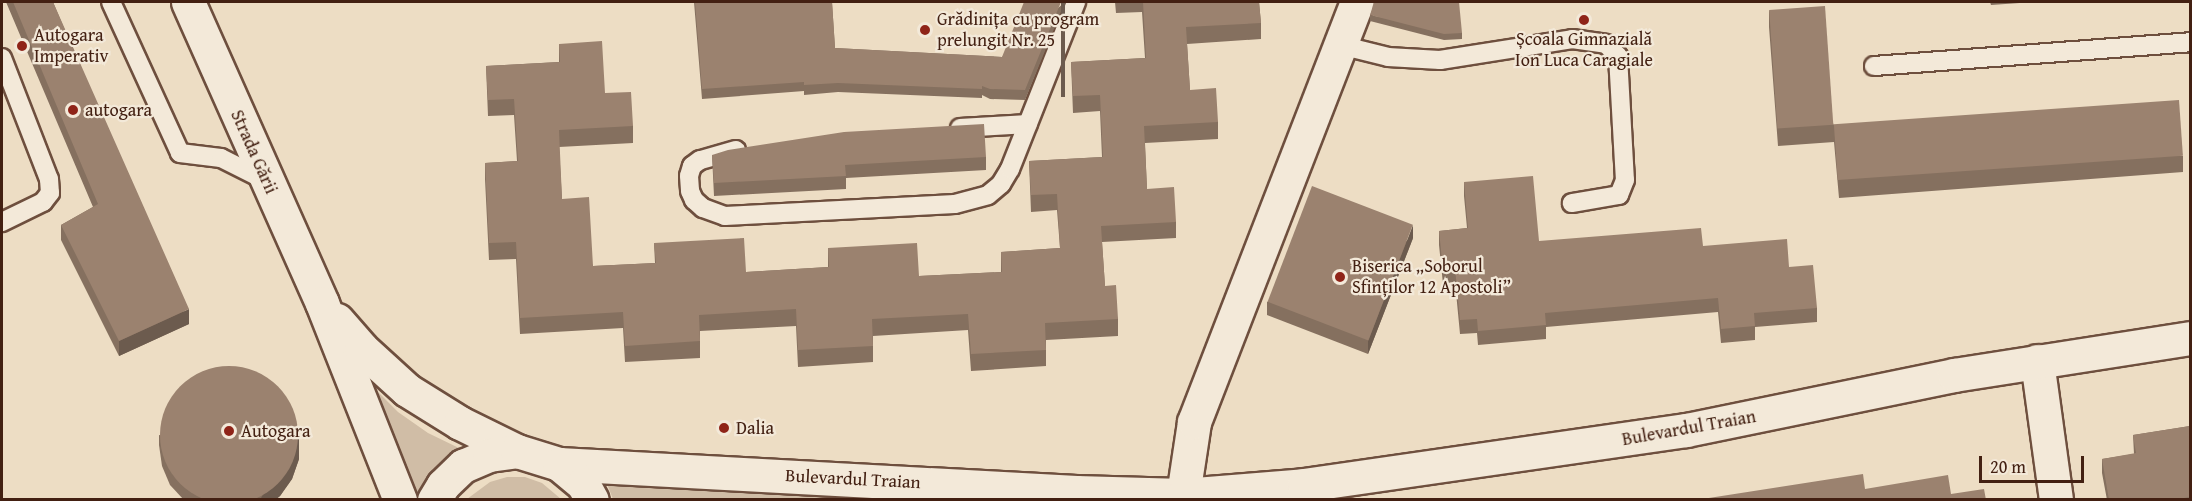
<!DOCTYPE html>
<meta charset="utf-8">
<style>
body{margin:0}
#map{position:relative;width:2192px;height:501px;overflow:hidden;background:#edddc4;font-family:"Gentium Book Plus",serif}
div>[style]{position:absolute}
.green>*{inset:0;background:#d0bda6}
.roads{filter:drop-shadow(2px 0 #6e4f3e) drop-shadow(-2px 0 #6e4f3e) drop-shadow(0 2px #6e4f3e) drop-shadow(0 -2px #6e4f3e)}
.lane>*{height:18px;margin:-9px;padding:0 9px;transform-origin:9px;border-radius:9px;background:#f3e9d9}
.street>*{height:33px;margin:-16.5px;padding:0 16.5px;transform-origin:16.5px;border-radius:16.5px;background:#f3e9d9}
.secondary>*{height:33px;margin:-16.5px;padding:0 16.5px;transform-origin:16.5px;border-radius:16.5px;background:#f3e9d9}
.wall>*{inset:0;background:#85705f}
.shaded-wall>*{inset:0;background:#6c5b4e;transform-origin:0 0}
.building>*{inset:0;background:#9b826f;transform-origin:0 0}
.round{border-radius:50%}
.dots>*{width:16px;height:16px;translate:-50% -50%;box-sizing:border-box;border:3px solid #f3e9d9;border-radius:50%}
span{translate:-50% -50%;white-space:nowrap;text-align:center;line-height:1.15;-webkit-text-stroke:4.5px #f3e9d9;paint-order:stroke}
.poi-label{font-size:18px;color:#432012}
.left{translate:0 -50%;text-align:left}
.street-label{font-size:18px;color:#432012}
.frame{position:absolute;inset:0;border:3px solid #432012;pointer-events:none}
.scale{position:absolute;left:1979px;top:456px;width:105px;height:27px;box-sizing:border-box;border:3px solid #432012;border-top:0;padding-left:8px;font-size:18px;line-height:21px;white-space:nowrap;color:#432012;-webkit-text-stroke:4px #f3e9d9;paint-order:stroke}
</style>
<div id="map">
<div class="green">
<div style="clip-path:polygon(349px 358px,372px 386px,398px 412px,428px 433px,461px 449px,420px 499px)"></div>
<div style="clip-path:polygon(507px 477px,525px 477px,542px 483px,561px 499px,467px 499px,490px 482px)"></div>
<div style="clip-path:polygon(605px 479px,928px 499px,613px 499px)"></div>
</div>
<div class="roads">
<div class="lane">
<div style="left:111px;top:2px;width:166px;rotate:65.4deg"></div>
<div style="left:180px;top:153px;width:41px;rotate:7deg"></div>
<div style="left:221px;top:158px;width:49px;rotate:26.6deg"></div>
<div style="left:1340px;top:45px;width:49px;rotate:14deg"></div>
<div style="left:1388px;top:57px;width:52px;rotate:3.3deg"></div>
<div style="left:1440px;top:60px;width:134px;rotate:-9deg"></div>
<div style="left:1572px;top:39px;width:34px;rotate:8deg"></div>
<div style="left:1606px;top:44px;width:17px;rotate:45deg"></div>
<div style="left:1618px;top:56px;width:124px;rotate:86.8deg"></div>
<div style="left:1625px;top:180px;width:16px;rotate:112deg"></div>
<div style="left:1619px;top:195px;width:48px;rotate:170.3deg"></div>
<div style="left:2px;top:58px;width:130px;rotate:68.8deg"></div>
<div style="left:49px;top:179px;width:14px;rotate:86deg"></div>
<div style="left:50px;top:193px;width:11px;rotate:128deg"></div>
<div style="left:43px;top:202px;width:46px;rotate:154deg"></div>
<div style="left:1874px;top:66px;width:317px;rotate:-4.3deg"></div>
<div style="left:960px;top:128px;width:68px;rotate:-3.4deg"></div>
<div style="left:736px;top:150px;width:37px;rotate:164deg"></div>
<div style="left:700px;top:160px;width:10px;rotate:143deg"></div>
<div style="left:692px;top:166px;width:10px;rotate:107deg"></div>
<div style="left:689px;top:176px;width:15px;rotate:86deg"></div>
<div style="left:690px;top:191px;width:10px;rotate:66deg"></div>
<div style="left:694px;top:200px;width:12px;rotate:42deg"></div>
<div style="left:703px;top:208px;width:23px;rotate:20deg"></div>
<div style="left:725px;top:216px;width:230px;rotate:-3deg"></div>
<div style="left:955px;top:204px;width:34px;rotate:-15deg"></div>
<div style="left:988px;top:195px;width:17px;rotate:-40deg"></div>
<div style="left:1001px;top:184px;width:17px;rotate:-59deg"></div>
<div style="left:1010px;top:169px;width:180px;rotate:-68.4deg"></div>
</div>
<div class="street">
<div style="left:2037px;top:361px;width:140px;rotate:82.2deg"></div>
<div style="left:1183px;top:495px;width:74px;rotate:-81.4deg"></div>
<div style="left:1194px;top:422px;width:451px;rotate:-68.8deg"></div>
</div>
<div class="secondary">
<div style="left:188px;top:2px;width:329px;rotate:66deg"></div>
<div style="left:322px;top:303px;width:212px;rotate:68.4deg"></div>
<div style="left:337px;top:320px;width:37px;rotate:49deg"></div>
<div style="left:361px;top:348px;width:62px;rotate:42.4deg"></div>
<div style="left:407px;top:390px;width:62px;rotate:31.9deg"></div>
<div style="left:460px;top:423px;width:64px;rotate:26.2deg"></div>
<div style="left:559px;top:464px;width:518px;rotate:3.1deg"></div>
<div style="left:1076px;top:492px;width:107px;rotate:1.6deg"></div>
<div style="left:1183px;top:495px;width:121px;rotate:-4.7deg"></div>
<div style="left:1304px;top:485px;width:386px;rotate:-8.2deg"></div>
<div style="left:1686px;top:430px;width:274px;rotate:-11.6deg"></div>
<div style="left:1954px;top:375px;width:239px;rotate:-8.9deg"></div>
<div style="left:434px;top:500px;width:17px;rotate:-59deg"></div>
<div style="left:443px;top:485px;width:28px;rotate:-44deg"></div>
<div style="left:463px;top:466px;width:28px;rotate:-23deg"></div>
<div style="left:489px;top:455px;width:28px;rotate:-8deg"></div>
<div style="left:517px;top:451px;width:44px;rotate:17.2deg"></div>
<div style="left:559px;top:464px;width:31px;rotate:40deg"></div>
<div style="left:583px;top:484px;width:18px;rotate:61deg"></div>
</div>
</div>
<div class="wall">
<div style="clip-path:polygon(6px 2px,53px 2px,189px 324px,119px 356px,61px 240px,61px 225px,93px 207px)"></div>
<div style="clip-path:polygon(694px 2px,832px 2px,835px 48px,1002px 57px,1065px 2px,1025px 100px,990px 99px,982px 95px,982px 98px,838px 92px,804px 95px,804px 91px,702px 99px)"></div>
<div style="clip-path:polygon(1115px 2px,1259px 2px,1261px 23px,1261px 39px,1187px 44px,1190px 90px,1218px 122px,1218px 139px,1145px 143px,1147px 189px,1176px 222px,1176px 238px,1102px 242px,1105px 286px,1118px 319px,1118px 336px,1046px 340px,1046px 366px,971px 371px,968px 330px,873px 336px,873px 362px,798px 367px,796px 326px,700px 331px,700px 358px,625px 362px,623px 328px,520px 334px,516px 259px,489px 260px,485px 179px,485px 163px,517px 161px,514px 115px,488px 116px,486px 66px,559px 62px,559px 44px,633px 126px,633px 143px,559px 147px,562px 199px,593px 266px,655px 263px,654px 243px,746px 272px,828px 267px,828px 248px,919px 276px,1001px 272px,1001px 252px,1060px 248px,1057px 210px,1031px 212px,1029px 161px,1102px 157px,1100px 111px,1073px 113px,1071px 62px,1145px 58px,1142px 12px,1116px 13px)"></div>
<div style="clip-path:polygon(1990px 2px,2034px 2px,1991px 5px)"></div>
<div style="clip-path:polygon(1769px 10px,1834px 125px,2183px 156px,2183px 172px,1839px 198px,1834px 142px,1778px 146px,1769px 27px)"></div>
<div style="clip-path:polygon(1370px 15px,1462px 33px,1462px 39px,1444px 40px,1370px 21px)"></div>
<div style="clip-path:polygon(712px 155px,986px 157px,986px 170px,846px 178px,846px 189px,714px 196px)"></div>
<div style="clip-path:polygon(1464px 182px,1539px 241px,1703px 246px,1789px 267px,1817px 308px,1817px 322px,1755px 327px,1755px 340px,1721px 343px,1718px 312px,1546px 327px,1546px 339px,1478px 345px,1477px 333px,1460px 334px,1455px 282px,1443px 284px,1439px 245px,1439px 231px,1467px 228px,1464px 196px)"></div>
<div style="clip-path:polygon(1413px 238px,1368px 354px,1267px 315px,1267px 302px)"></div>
<div style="clip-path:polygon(2190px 426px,2190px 500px,2107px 500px,2102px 473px,2102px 459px,2134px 454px,2133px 435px)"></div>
<div style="clip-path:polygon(159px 435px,299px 459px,292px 479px,280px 496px,275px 500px,184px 500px,170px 485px,162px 466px,159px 445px)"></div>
</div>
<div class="shaded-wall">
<div style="left:1061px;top:2px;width:4px;height:95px"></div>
<div style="clip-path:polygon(1413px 225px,1413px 238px,1368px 354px,1368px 341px)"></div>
<div style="clip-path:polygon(189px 309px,189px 324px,119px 356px,119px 341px)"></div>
<div style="clip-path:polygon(299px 428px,299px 459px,292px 479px,280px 496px,275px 500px,260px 500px)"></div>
</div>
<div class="building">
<div style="clip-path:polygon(13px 2px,53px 2px,189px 309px,119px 341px,61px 225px,98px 204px)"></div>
<div style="clip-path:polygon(695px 2px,832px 2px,835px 48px,1002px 57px,1024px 2px,1061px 2px,1025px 90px,990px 89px,982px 86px,982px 89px,838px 83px,804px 85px,804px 82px,702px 89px)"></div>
<div style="clip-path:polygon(1143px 2px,1259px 2px,1261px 23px,1186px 27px,1190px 90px,1216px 88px,1218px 122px,1144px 126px,1147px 189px,1174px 187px,1176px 222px,1101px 226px,1105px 286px,1116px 285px,1118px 319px,1045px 323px,1046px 350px,971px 354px,968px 314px,872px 319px,873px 346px,798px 350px,796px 309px,699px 315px,700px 341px,625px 346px,623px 312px,520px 318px,516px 242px,489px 243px,485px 163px,518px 161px,514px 99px,488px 100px,486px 66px,560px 62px,559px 44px,602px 41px,605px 93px,631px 92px,633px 126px,559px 130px,562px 199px,589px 197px,593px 266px,656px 263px,654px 243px,744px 238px,746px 272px,829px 267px,828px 248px,917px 243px,919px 276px,1002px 272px,1001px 252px,1060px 248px,1057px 194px,1031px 195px,1029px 161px,1103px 157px,1100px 95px,1073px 96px,1071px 62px,1146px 58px)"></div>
<div style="clip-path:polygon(1374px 2px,1459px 2px,1462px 33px,1444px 34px,1370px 15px)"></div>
<div style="left:1825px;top:6px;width:119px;height:56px;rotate:86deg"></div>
<div style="left:2179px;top:100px;width:56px;height:346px;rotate:86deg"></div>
<div style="clip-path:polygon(984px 124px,986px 157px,845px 165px,846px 176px,714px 183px,712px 155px,728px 150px,844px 132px)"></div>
<div style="clip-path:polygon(1533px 176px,1539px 241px,1701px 228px,1703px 246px,1787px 239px,1789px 267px,1813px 265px,1817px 308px,1754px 313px,1755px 326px,1721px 329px,1718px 298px,1545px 313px,1546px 325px,1478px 331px,1477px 319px,1460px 320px,1455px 268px,1443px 270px,1439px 231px,1468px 228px,1464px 182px)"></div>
<div style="left:1312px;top:186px;width:108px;height:124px;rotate:21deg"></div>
<div class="round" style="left:160px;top:366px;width:138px;height:138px"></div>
<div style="clip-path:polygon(2190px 426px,2190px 497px,2172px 500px,2109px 500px,2102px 459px,2136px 453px,2133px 435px)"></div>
<div style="clip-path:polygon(1863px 474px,1865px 489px,1948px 475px,1951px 494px,1984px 489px,1986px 500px,1696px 500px)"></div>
</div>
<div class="dots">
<div style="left:1584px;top:20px;background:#8f2418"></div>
<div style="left:925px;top:30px;background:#8f2418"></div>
<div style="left:22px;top:46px;background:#8f2418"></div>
<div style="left:73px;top:110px;background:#8f2418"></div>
<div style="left:1340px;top:277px;background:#8f2418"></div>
<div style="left:724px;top:428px;background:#8f2418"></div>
<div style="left:229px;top:431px;background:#8f2418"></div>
</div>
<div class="poi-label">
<span class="left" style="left:937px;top:30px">Grădinița cu program<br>prelungit Nr. 25</span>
<span class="left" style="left:34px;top:46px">Autogara<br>Imperativ</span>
<span style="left:1584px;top:50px">Școala Gimnazială<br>Ion Luca Caragiale</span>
<span class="left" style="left:85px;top:110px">autogara</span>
<span class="left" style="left:1352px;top:277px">Biserica „Soborul<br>Sfinților 12 Apostoli”</span>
<span class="left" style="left:736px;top:428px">Dalia</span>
<span class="left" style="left:241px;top:431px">Autogara</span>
</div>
<div class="street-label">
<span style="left:254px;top:152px;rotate:66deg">Strada Gării</span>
<span style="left:1689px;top:428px;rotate:-10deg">Bulevardul Traian</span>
<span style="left:853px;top:479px;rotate:3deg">Bulevardul Traian</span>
</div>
<div class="frame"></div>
<div class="scale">20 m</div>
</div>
